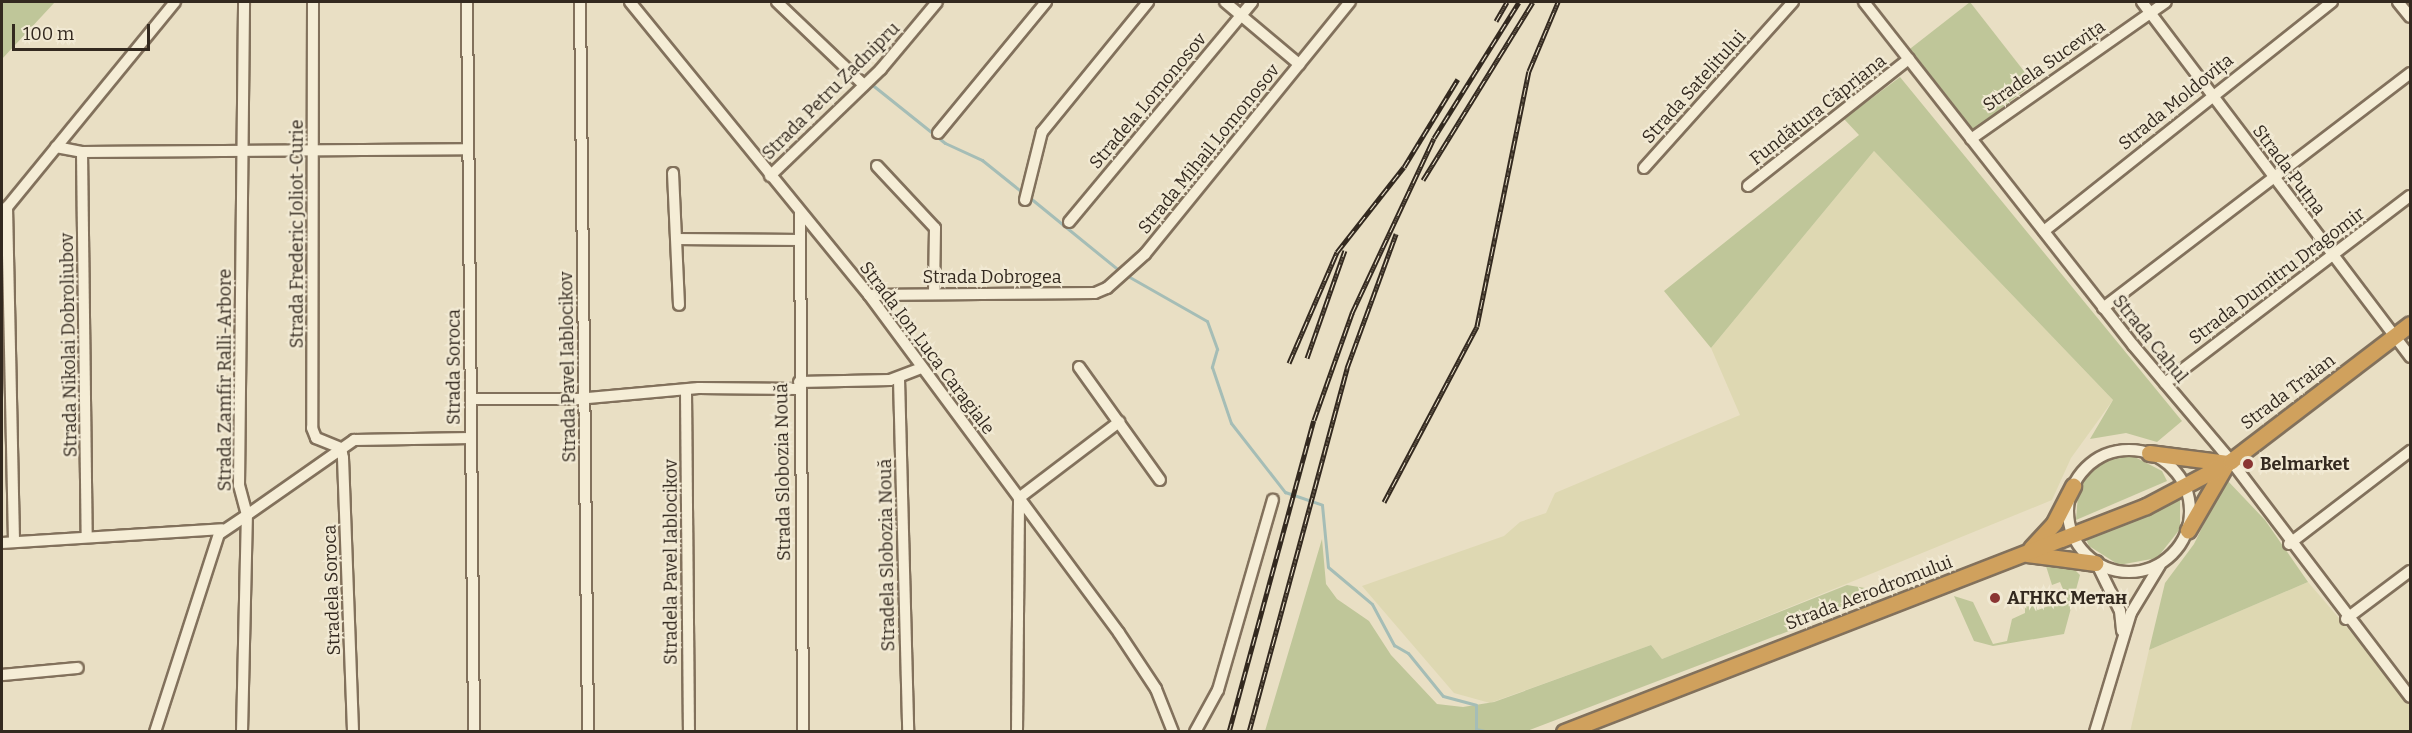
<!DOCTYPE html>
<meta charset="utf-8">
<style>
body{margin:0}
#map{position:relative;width:2412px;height:733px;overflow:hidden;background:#e9dfc4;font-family:Bitter,serif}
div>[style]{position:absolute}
.farmland>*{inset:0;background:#ded8b2}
.green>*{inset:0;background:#bfc699;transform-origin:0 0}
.stream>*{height:3px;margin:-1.5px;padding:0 1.5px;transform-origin:1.5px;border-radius:1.5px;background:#a5bdb6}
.roads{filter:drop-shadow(2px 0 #82715c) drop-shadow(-2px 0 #82715c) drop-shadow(0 2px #82715c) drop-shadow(0 -2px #82715c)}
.minor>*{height:10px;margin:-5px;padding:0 5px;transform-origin:5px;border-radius:5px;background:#f5edd6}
.minor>.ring{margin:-5px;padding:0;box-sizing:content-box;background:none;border:10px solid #f5edd6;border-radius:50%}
.highway>*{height:15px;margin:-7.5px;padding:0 7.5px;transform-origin:7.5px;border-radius:7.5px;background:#d0a15d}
.rail>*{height:5px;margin-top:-2.5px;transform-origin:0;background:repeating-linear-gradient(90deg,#f1e9d3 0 9px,#33291f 0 18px);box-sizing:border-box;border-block:2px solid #33291f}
.dots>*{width:16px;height:16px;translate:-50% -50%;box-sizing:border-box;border:3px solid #f1e9d3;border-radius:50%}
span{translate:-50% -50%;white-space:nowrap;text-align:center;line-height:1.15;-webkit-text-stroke:4.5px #f1e9d3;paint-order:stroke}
.street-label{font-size:18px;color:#33291f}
.poi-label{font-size:18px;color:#33291f;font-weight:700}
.left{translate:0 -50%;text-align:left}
.frame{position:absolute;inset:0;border:3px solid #33291f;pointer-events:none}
.scale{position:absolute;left:12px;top:24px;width:138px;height:27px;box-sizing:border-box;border:3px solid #33291f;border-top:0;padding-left:8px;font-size:18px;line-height:21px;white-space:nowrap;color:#33291f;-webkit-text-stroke:4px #f1e9d3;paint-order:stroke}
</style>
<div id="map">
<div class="farmland">
<div style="clip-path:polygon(1874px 151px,2113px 400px,2071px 458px,2052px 500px,1662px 659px,1651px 645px,1490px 703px,1454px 693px,1362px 586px,1504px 536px,1520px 522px,1546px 513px,1555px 493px,1740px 415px,1711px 348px)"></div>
<div style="clip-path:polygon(2308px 582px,2410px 701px,2410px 731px,2130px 732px,2149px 650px)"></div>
</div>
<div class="green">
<div style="clip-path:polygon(2px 2px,55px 2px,2px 59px)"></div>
<div style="left:1970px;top:2px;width:103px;height:76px;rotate:52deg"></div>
<div style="clip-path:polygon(1900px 77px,2182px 421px,2157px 442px,2126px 433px,2090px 439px,2113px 400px,1874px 151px,1711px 348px,1664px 291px,1859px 135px,1844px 119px)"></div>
<div style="clip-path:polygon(2131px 455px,2162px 471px,2167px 481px,2076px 520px,2078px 494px,2090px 469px,2108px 456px)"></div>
<div style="clip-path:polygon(2226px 479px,2265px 520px,2308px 582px,2149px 650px,2165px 583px,2194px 544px)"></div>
<div style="clip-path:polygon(2180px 500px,2180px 529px,2157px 558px,2119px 565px,2089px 546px,2086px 539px)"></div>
<div style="clip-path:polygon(1322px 539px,1326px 584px,1337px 599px,1369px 621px,1391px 655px,1437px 704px,1463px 707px,1494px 702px,1651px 645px,1662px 659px,1847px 585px,1865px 588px,1870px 600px,1527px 731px,1265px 731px)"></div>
<div style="clip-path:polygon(2045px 563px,2073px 568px,2080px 575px,2064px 634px,1993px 646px,1974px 641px,1954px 596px,1973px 602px,1993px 644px,2007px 641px,2012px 619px,2025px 613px,2025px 600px,2034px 601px,2038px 610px,2067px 599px,2060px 582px,2052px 585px)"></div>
</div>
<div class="stream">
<div style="left:785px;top:2px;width:111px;rotate:43.9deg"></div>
<div style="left:870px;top:83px;width:96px;rotate:38.7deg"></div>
<div style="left:945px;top:143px;width:41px;rotate:24.7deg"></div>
<div style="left:982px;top:160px;width:53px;rotate:38.8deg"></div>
<div style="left:1029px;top:197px;width:119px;rotate:39.2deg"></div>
<div style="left:1126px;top:275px;width:93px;rotate:29.6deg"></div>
<div style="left:1207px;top:321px;width:30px;rotate:70deg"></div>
<div style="left:1217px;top:349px;width:19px;rotate:106deg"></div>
<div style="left:1212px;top:367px;width:59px;rotate:71.3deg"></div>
<div style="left:1231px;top:423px;width:88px;rotate:52deg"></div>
<div style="left:1285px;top:492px;width:39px;rotate:19deg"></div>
<div style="left:1322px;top:505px;width:62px;rotate:84.5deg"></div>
<div style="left:1328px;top:567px;width:57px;rotate:40.1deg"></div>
<div style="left:1372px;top:604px;width:47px;rotate:61.8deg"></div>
<div style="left:1394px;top:645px;width:16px;rotate:30deg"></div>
<div style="left:1408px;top:653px;width:55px;rotate:50.9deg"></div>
<div style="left:1443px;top:696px;width:34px;rotate:15deg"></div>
<div style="left:1476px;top:705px;width:24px;rotate:90deg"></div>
<div style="left:1476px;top:729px;width:13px;rotate:13deg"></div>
</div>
<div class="roads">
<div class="minor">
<div style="left:313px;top:2px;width:426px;rotate:90.1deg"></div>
<div style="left:312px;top:428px;width:11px;rotate:68deg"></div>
<div style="left:316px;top:438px;width:27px;rotate:22deg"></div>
<div style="left:341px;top:448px;width:10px;rotate:79deg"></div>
<div style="left:343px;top:458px;width:274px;rotate:87.9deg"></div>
<div style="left:467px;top:2px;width:730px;rotate:89.45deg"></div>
<div style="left:580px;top:2px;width:730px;rotate:89.37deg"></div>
<div style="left:630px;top:2px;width:378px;rotate:50.8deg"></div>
<div style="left:869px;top:295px;width:420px;rotate:53.5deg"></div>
<div style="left:1119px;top:633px;width:67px;rotate:56.5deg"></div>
<div style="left:1156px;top:689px;width:46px;rotate:68.4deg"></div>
<div style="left:777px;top:2px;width:120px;rotate:43.7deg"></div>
<div style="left:1225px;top:2px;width:97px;rotate:40deg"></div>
<div style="left:1864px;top:2px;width:436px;rotate:51.9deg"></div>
<div style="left:2133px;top:345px;width:152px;rotate:49.8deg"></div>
<div style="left:2231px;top:461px;width:296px;rotate:52.8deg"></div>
<div style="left:2142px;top:2px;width:445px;rotate:52.9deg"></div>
<div style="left:2398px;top:2px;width:19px;rotate:51deg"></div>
<div style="left:938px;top:133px;width:170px;rotate:-50.5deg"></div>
<div style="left:1971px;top:139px;width:238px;rotate:-35.1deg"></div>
<div style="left:56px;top:147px;width:26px;rotate:11deg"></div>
<div style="left:82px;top:152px;width:386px;rotate:-0.4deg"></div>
<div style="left:82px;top:152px;width:385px;rotate:89.3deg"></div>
<div style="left:877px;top:166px;width:85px;rotate:46.9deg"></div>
<div style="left:935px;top:228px;width:66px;rotate:90.9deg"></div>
<div style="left:1644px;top:168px;width:223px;rotate:-48.1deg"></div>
<div style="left:673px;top:173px;width:132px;rotate:87.4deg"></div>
<div style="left:770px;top:176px;width:154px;rotate:-43.9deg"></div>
<div style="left:881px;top:69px;width:87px;rotate:-50.1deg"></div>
<div style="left:1748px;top:186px;width:205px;rotate:-38.3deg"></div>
<div style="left:1025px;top:200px;width:70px;rotate:-76deg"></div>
<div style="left:1042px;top:132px;width:168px;rotate:-50.8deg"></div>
<div style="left:7px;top:207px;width:334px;rotate:88.8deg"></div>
<div style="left:4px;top:211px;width:270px;rotate:-50.7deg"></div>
<div style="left:800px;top:212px;width:520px;rotate:89.67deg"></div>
<div style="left:1069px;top:222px;width:286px;rotate:-50.2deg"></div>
<div style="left:2044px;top:231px;width:368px;rotate:-38.5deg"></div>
<div style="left:679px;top:239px;width:118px;rotate:0.5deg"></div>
<div style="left:869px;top:295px;width:226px;rotate:-0.5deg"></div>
<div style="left:1095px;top:293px;width:13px;rotate:-23deg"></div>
<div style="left:1107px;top:288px;width:51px;rotate:-41.8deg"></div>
<div style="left:1145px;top:254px;width:325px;rotate:-50.9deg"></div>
<div style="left:2103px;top:308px;width:387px;rotate:-37.4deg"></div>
<div style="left:1079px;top:367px;width:139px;rotate:54.4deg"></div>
<div style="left:899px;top:379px;width:353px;rotate:88.5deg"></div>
<div style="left:799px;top:382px;width:91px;rotate:-1.3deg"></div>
<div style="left:890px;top:380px;width:34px;rotate:-21deg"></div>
<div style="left:2165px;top:383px;width:308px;rotate:-37.4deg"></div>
<div style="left:686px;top:392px;width:340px;rotate:89.5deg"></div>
<div style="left:471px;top:399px;width:106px"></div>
<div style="left:577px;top:399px;width:122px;rotate:-5.2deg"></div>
<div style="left:699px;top:388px;width:100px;rotate:0.6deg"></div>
<div class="ring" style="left:2068px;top:450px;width:112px;height:112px"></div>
<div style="left:2px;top:543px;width:220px;rotate:-3.6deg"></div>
<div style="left:2289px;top:544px;width:153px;rotate:-37.5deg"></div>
<div style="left:2097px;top:564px;width:52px;rotate:63.9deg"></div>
<div style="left:2120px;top:611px;width:20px;rotate:84deg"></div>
<div style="left:2346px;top:619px;width:80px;rotate:-36.9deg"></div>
<div style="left:2px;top:675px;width:76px;rotate:-5.3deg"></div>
<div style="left:155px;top:732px;width:208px;rotate:-72.1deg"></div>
<div style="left:219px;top:534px;width:34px;rotate:-34deg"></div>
<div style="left:247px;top:515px;width:31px;rotate:-105deg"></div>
<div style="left:239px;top:485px;width:483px;rotate:-89.4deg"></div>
<div style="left:242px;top:732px;width:217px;rotate:-88.7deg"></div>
<div style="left:247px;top:515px;width:131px;rotate:-35deg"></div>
<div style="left:354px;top:440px;width:117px;rotate:-1deg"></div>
<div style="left:1017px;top:732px;width:234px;rotate:-89.5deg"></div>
<div style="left:1019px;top:498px;width:126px;rotate:-37.2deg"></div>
<div style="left:1195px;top:732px;width:48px;rotate:-61.3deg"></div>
<div style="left:1218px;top:690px;width:198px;rotate:-73.9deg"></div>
<div style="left:2095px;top:732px;width:124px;rotate:-73.2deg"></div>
<div style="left:2131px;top:613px;width:56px;rotate:-58.9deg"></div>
</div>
<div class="highway">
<div style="left:2149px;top:453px;width:79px;rotate:7.3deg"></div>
<div style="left:2227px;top:463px;width:78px;rotate:120.2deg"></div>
<div style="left:2031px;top:548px;width:34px;rotate:-47deg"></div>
<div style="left:2054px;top:523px;width:42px;rotate:-62.8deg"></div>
<div style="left:2027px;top:554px;width:69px;rotate:7.5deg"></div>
<div style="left:1564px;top:732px;width:624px;rotate:-21.22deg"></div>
<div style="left:2146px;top:506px;width:96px;rotate:-27.9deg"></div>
<div style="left:2231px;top:461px;width:225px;rotate:-37.4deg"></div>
</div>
</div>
<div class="rail">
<div style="left:1496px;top:21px;width:22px;rotate:-60deg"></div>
<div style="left:1423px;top:180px;width:209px;rotate:-58.3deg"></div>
<div style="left:1307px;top:358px;width:114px;rotate:-70.6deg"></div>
<div style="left:1289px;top:363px;width:121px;rotate:-66.6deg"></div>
<div style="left:1337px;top:252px;width:108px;rotate:-51.8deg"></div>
<div style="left:1404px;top:167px;width:103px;rotate:-58.5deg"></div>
<div style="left:1384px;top:502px;width:199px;rotate:-62.1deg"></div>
<div style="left:1477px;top:326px;width:260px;rotate:-78.5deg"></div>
<div style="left:1529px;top:71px;width:75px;rotate:-67.2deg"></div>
<div style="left:1229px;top:732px;width:323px;rotate:-74.8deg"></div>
<div style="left:1314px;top:420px;width:114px;rotate:-70.4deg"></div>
<div style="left:1352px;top:313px;width:193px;rotate:-64.9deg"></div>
<div style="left:1434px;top:138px;width:160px;rotate:-58deg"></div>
<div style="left:1249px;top:732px;width:377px;rotate:-74.9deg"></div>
<div style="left:1347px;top:368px;width:143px;rotate:-69.9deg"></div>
</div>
<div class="dots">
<div style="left:2248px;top:464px;background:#8a3533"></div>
<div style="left:1995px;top:598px;background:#8a3533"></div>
</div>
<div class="street-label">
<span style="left:2044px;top:66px;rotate:-35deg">Stradela Sucevița</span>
<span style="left:1694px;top:87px;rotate:-48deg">Strada Satelitului</span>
<span style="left:831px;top:91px;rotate:-45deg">Strada Petru Zadnipru</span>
<span style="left:1148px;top:101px;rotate:-50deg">Stradela Lomonosov</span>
<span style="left:2176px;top:102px;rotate:-39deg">Strada Moldovița</span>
<span style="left:1818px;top:110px;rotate:-38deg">Fundătura Căpriana</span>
<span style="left:1209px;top:149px;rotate:-51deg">Strada Mihail Lomonosov</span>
<span style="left:2289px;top:170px;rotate:53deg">Strada Putna</span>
<span style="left:297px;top:234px;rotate:-90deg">Strada Frederic Joliot-Curie</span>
<span style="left:2277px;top:276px;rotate:-37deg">Strada Dumitru Dragomir</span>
<span style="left:992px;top:277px">Strada Dobrogea</span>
<span style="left:2150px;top:339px;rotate:51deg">Strada Cahul</span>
<span style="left:69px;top:345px;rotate:-91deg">Strada Nikolai Dobroliubov</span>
<span style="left:927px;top:348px;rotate:53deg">Strada Ion Luca Caragiale</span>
<span style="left:454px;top:367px;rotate:-90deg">Strada Soroca</span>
<span style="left:568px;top:367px;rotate:-91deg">Strada Pavel Iablocikov</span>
<span style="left:225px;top:380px;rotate:-90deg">Strada Zamfir Ralli-Arbore</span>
<span style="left:2288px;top:392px;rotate:-37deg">Strada Trаian</span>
<span style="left:783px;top:472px;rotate:-91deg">Strada Slobozia Nouă</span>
<span style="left:887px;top:555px;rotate:-91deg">Stradela Slobozia Nouă</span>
<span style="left:671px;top:562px;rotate:-90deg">Stradela Pavel Iablocikov</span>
<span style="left:332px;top:590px;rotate:-92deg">Stradela Sorocа</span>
<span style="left:1869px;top:593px;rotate:-21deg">Strada Aerodromului</span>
</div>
<div class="poi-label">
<span class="left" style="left:2260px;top:464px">Belmarket</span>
<span class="left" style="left:2007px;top:598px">АГНКС Метан</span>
</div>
<div class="frame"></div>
<div class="scale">100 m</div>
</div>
